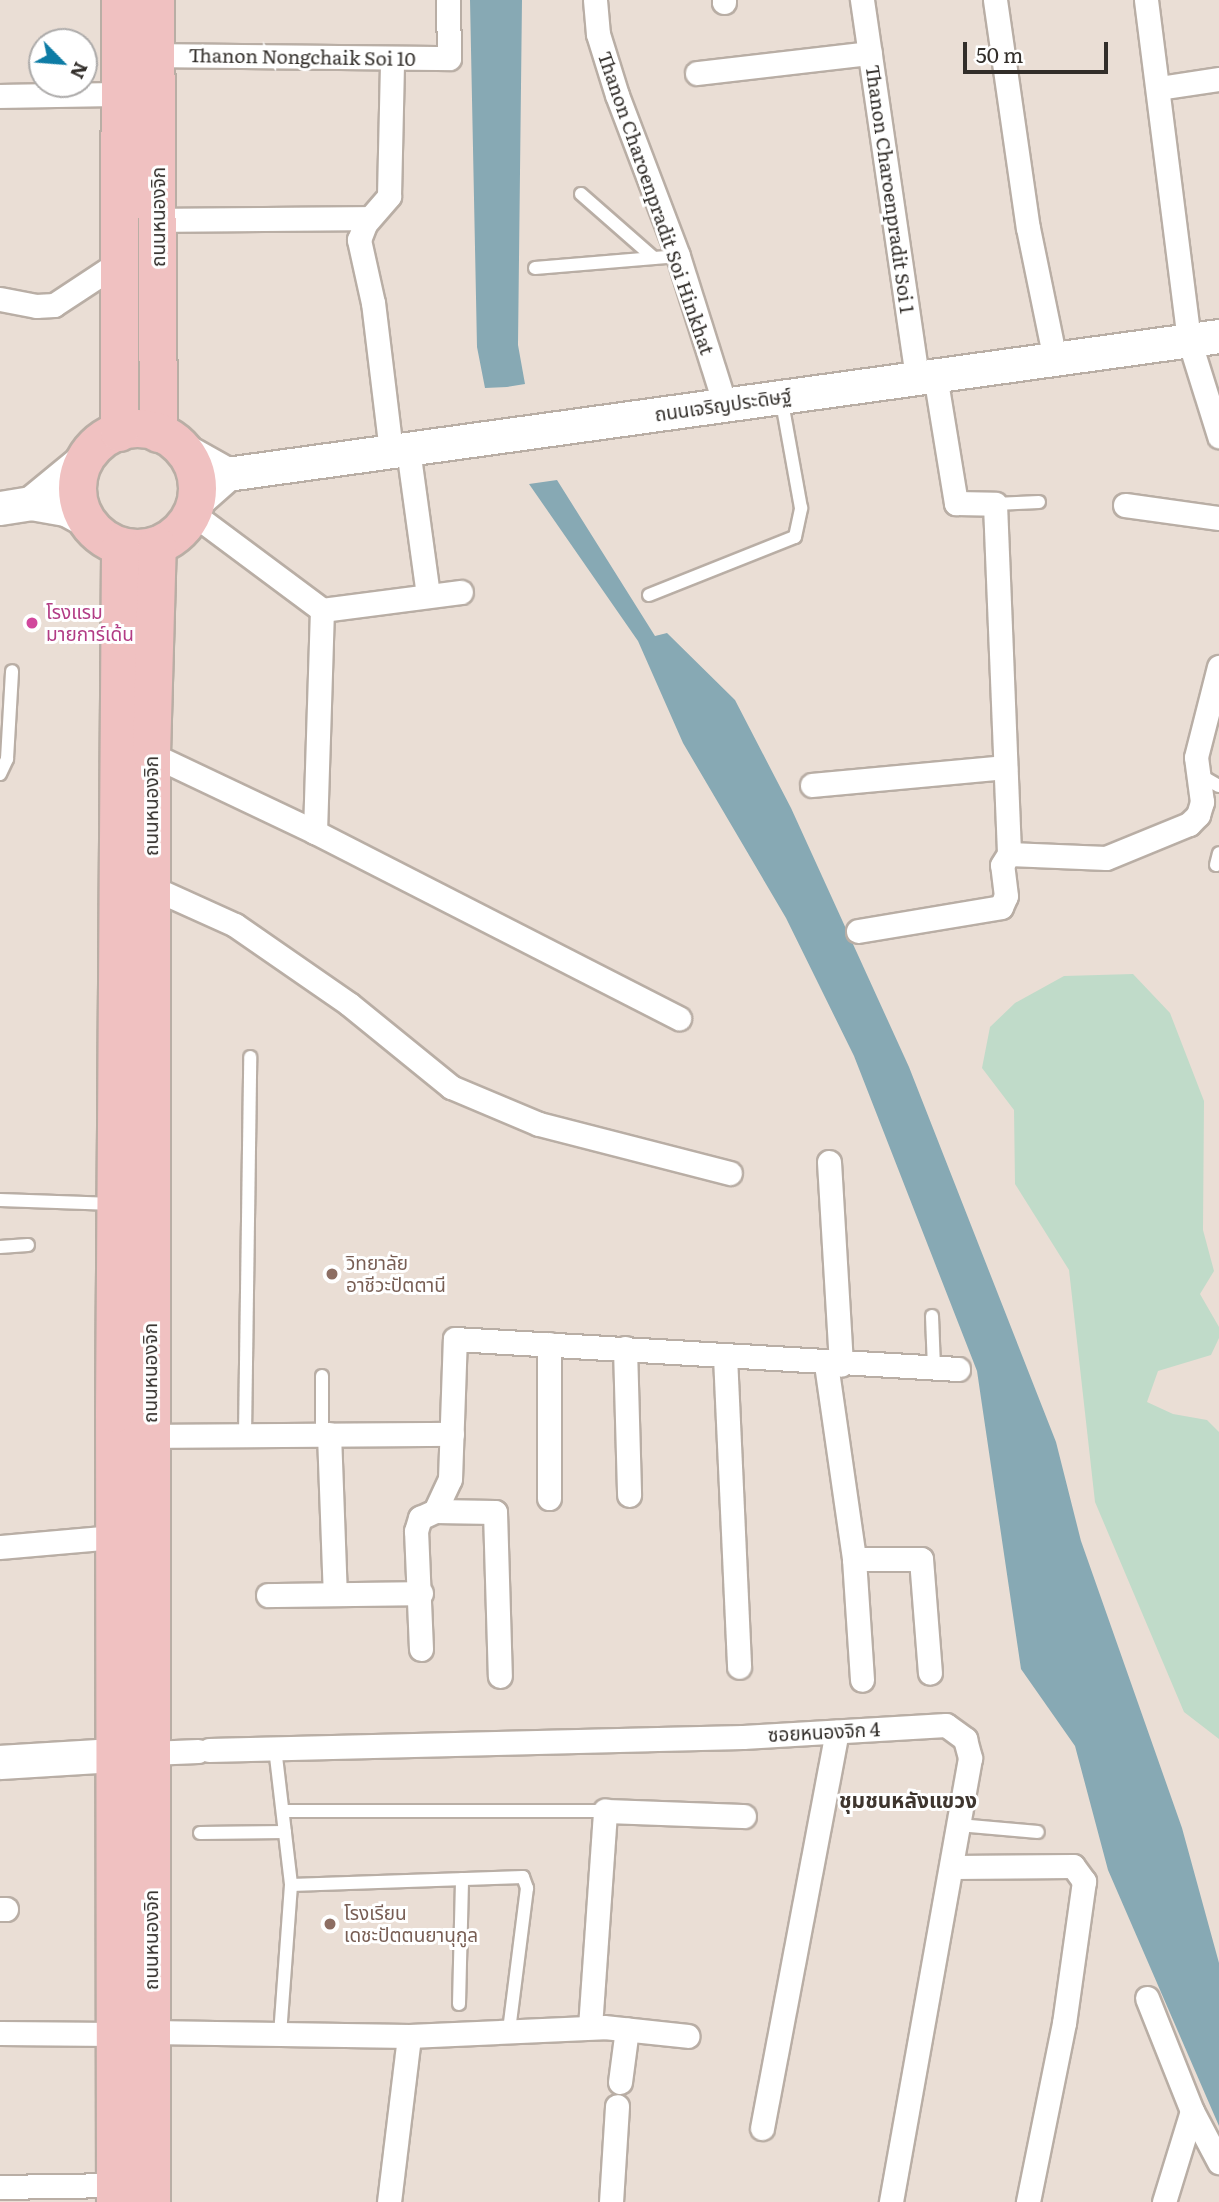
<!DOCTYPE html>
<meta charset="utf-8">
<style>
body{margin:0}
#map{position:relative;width:1219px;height:2202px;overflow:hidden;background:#eaded5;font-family:Literata,"Noto Sans Thai",serif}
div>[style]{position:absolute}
.green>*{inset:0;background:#c0dbc9}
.water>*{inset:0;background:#87a9b4}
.roads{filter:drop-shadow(2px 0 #b9aea5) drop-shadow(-2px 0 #b9aea5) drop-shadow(0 2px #b9aea5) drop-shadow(0 -2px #b9aea5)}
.lane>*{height:12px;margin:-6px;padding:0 6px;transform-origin:6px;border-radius:6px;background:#fff}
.street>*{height:23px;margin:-11.5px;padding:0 11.5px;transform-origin:11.5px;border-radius:11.5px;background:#fff}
.secondary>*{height:33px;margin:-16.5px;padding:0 16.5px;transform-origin:16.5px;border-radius:16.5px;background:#fff}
.primary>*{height:37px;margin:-18.5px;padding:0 18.5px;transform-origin:18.5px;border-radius:18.5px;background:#f0c1c1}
.primary>.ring{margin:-18.5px;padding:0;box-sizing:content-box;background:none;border:37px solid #f0c1c1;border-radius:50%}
.dots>*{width:19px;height:19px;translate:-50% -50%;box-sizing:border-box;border:4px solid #fff;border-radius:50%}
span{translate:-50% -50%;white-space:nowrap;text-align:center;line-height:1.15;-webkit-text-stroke:6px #fff;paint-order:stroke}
.street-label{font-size:19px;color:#322e2a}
.hotel-label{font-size:19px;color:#b23c85}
.left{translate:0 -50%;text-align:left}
.education-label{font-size:19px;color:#785e54}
.neighbourhood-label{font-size:21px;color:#3e352e;font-weight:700}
.north{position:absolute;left:28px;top:28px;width:70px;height:70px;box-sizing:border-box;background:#fff;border:2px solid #adabaa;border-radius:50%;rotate:115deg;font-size:19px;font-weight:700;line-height:28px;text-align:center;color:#322e2a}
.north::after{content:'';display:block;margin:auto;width:24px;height:32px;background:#0e7ca5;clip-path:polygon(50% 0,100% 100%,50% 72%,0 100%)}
.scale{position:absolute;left:963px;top:42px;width:145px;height:32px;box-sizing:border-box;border:4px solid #322e2a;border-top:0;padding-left:9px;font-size:21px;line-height:24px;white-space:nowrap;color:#322e2a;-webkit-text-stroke:5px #fff;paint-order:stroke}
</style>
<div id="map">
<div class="green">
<div style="clip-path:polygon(1133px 974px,1170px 1013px,1204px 1101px,1203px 1230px,1214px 1271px,1200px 1294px,1219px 1327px,1219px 1338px,1211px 1355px,1158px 1371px,1147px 1402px,1173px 1414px,1207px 1420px,1219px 1432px,1219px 1739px,1184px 1712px,1095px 1502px,1069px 1270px,1015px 1184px,1014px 1110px,982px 1068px,990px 1027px,1015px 1003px,1064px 976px)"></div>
</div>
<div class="water">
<div style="clip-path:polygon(470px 0,522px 0,518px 345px,525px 384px,507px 387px,485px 388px,477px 347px)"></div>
<div style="clip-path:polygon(557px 480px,655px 636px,667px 633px,735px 700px,791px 808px,909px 1067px,1056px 1442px,1081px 1541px,1182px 1828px,1219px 1963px,1219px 2126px,1108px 1870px,1075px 1746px,1021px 1669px,977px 1371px,854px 1056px,786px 918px,683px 743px,638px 641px,529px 484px)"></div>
</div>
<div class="roads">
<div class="lane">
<div style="left:581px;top:194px;width:97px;rotate:41.2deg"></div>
<div style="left:535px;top:268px;width:144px;rotate:-4.8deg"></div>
<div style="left:995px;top:504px;width:44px;rotate:-2.6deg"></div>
<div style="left:649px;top:595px;width:157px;rotate:-21.7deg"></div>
<div style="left:795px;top:537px;width:30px;rotate:-78deg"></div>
<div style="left:801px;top:508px;width:113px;rotate:-100.2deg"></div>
<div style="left:0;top:774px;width:17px;rotate:-65deg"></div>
<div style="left:7px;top:759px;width:88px;rotate:-86.7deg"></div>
<div style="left:1198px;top:774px;width:24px;rotate:30deg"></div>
<div style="left:1216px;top:865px;width:12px;rotate:-76deg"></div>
<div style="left:0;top:1200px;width:114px;rotate:2deg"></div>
<div style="left:0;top:1247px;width:28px;rotate:-4deg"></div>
<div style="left:932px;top:1316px;width:52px;rotate:87.8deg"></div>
<div style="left:322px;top:1434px;width:58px;rotate:-90deg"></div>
<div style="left:245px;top:1435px;width:378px;rotate:-89.2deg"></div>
<div style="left:275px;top:1748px;width:138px;rotate:83.3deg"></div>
<div style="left:291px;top:1885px;width:149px;rotate:94.2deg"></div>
<div style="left:283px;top:1811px;width:322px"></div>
<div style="left:959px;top:1825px;width:79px;rotate:5.1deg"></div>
<div style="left:200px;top:1833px;width:85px;rotate:-0.7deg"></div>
<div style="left:291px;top:1885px;width:232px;rotate:-2deg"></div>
<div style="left:523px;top:1877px;width:12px;rotate:70deg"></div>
<div style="left:527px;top:1888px;width:144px;rotate:97.2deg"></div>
<div style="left:459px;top:2004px;width:125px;rotate:-88.6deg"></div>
</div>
<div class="street">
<div style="left:595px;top:0;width:34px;rotate:85deg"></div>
<div style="left:598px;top:34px;width:64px;rotate:72.7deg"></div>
<div style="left:617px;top:95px;width:172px;rotate:69.2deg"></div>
<div style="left:678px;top:256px;width:156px;rotate:72.5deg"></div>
<div style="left:724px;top:0;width:2px;rotate:90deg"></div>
<div style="left:862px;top:0;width:382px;rotate:81.7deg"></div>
<div style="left:995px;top:0;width:230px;rotate:81.8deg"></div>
<div style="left:1028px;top:228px;width:134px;rotate:78.4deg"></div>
<div style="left:1146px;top:0;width:343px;rotate:82.8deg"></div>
<div style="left:1189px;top:340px;width:101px;rotate:72.6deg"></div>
<div style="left:156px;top:55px;width:293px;rotate:0.6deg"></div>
<div style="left:449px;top:58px;width:58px;rotate:-91deg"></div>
<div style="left:697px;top:73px;width:174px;rotate:-6.6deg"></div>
<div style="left:1159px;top:88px;width:61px;rotate:-8.5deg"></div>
<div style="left:0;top:96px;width:119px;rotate:-1deg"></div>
<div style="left:158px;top:220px;width:211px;rotate:-0.5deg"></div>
<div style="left:0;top:299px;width:37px;rotate:11deg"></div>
<div style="left:36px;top:306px;width:18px;rotate:-3deg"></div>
<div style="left:54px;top:305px;width:77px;rotate:-33.3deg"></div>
<div style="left:935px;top:375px;width:130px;rotate:80.7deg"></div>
<div style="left:956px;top:503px;width:39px;rotate:1deg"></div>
<div style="left:995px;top:504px;width:350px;rotate:87.7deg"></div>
<div style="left:408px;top:449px;width:147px;rotate:82.2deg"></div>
<div style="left:391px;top:451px;width:149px;rotate:-96.9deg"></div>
<div style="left:373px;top:303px;width:65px;rotate:-102.5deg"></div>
<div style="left:359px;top:240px;width:17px;rotate:-69deg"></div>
<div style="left:365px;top:224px;width:37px;rotate:-49deg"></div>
<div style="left:389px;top:196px;width:136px;rotate:-88.7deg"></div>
<div style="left:1125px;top:505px;width:95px;rotate:7.9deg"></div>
<div style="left:192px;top:513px;width:162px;rotate:36.7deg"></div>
<div style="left:151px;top:754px;width:182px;rotate:25.4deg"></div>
<div style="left:315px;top:832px;width:409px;rotate:27.1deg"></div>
<div style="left:812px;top:785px;width:194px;rotate:-5.3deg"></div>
<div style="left:315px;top:832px;width:222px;rotate:-88.2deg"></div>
<div style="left:322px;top:610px;width:140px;rotate:-7.4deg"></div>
<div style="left:151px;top:887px;width:92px;rotate:24.3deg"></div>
<div style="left:235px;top:925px;width:139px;rotate:34.7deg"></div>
<div style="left:349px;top:1004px;width:132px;rotate:39.1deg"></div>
<div style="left:451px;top:1087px;width:95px;rotate:22.8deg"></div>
<div style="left:539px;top:1124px;width:197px;rotate:14.4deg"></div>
<div style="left:858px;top:931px;width:145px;rotate:-9.5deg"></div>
<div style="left:1001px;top:907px;width:12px;rotate:-66deg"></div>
<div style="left:1006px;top:896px;width:31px;rotate:-97deg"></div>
<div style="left:1002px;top:865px;width:13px;rotate:-58deg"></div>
<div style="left:1009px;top:854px;width:97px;rotate:2.4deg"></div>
<div style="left:1106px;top:858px;width:90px;rotate:-22.3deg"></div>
<div style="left:1189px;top:824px;width:13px;rotate:-45deg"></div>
<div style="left:1198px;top:815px;width:14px;rotate:-73deg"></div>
<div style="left:1202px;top:802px;width:45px;rotate:-97.6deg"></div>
<div style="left:1196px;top:757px;width:93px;rotate:-75.7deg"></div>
<div style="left:829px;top:1162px;width:203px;rotate:86.6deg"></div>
<div style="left:549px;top:1344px;width:154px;rotate:90deg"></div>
<div style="left:625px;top:1348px;width:147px;rotate:88.4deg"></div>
<div style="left:725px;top:1356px;width:311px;rotate:87.4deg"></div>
<div style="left:826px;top:1364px;width:197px;rotate:81.8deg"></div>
<div style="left:854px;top:1559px;width:121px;rotate:86.2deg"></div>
<div style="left:329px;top:1434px;width:160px;rotate:87.9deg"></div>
<div style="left:150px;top:1436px;width:302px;rotate:-0.4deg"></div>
<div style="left:435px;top:1511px;width:60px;rotate:1deg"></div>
<div style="left:495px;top:1512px;width:164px;rotate:88.3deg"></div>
<div style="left:0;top:1547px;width:114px;rotate:-5deg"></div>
<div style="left:854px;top:1559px;width:67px"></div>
<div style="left:921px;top:1559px;width:114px;rotate:85.5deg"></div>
<div style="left:268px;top:1595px;width:153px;rotate:-0.7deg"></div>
<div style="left:421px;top:1649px;width:118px;rotate:-92.4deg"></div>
<div style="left:416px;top:1531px;width:14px;rotate:-73deg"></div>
<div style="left:420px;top:1518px;width:17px;rotate:-25deg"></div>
<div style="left:435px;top:1511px;width:35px;rotate:-65deg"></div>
<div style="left:450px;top:1479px;width:140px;rotate:-88deg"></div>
<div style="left:455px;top:1339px;width:504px;rotate:3.41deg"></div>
<div style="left:209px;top:1750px;width:534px;rotate:-1.39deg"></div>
<div style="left:743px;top:1737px;width:203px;rotate:-3.4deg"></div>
<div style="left:946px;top:1725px;width:24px;rotate:36deg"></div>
<div style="left:965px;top:1739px;width:20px;rotate:75deg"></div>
<div style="left:970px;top:1758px;width:451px;rotate:100.1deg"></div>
<div style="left:150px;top:1753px;width:48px;rotate:-2.4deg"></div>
<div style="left:953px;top:1867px;width:120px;rotate:-0.5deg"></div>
<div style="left:1073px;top:1866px;width:19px;rotate:54deg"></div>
<div style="left:1084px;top:1881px;width:143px;rotate:98deg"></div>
<div style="left:1064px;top:2023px;width:183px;rotate:101.4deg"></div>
<div style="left:0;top:1909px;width:6px"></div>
<div style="left:1147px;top:1998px;width:122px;rotate:68.3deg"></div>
<div style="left:1192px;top:2111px;width:58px;rotate:62.1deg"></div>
<div style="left:590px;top:2027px;width:217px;rotate:-86deg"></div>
<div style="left:605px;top:1811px;width:139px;rotate:2.1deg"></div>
<div style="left:151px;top:2032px;width:258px;rotate:0.9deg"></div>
<div style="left:409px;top:2036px;width:195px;rotate:-2.6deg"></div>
<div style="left:604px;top:2027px;width:84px;rotate:6.1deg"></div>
<div style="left:0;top:2033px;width:114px;rotate:0.5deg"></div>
<div style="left:620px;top:2082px;width:53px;rotate:-82.5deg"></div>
<div style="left:762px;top:2128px;width:403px;rotate:-79.3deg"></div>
<div style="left:0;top:2187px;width:115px;rotate:-1deg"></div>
<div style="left:389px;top:2202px;width:167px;rotate:-83.1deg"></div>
<div style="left:611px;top:2202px;width:96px;rotate:-86.4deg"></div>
<div style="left:1164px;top:2202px;width:95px;rotate:-72.9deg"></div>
</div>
<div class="secondary">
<div style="left:182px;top:449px;width:51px;rotate:29.1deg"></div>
<div style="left:31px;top:503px;width:72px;rotate:-39.4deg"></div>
<div style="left:194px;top:503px;width:44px;rotate:-41.3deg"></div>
<div style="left:227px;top:474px;width:1002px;rotate:-7.92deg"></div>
<div style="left:0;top:508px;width:31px;rotate:-9deg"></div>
<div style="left:31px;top:503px;width:36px;rotate:10deg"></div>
<div style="left:66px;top:509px;width:23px;rotate:29deg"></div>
<div style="left:0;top:1762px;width:114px;rotate:-3.5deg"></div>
</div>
<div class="primary">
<div style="left:155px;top:0;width:433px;rotate:89.6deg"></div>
<div class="ring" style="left:77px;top:428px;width:83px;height:83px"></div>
<div style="left:119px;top:432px;width:432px;rotate:-89.9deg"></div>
<div style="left:115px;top:2202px;width:789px;rotate:-90.07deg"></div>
<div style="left:114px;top:1413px;width:867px;rotate:-89.6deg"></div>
<div style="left:151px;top:2202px;width:1448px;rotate:-90deg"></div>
<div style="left:151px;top:754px;width:209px;rotate:-88.4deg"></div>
</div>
</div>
<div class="dots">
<div style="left:32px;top:623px;background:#d1479c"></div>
<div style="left:332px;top:1274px;background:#8d6e63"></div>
<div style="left:330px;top:1924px;background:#8d6e63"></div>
</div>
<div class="street-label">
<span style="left:302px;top:57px;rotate:1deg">Thanon Nongchaik Soi 10</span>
<span style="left:890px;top:189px;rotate:82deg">Thanon Charoenpradit Soi 1</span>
<span style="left:656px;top:203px;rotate:71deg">Thanon Charoenpradit Soi Hinkhat</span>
<span style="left:158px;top:217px;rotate:-90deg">ถนนหนองจิก</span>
<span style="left:723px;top:405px;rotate:-8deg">ถนนเจริญประดิษฐ์</span>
<span style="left:151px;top:806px;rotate:-90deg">ถนนหนองจิก</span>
<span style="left:150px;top:1373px;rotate:-90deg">ถนนหนองจิก</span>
<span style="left:824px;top:1732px;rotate:-3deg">ซอยหนองจิก 4</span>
<span style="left:151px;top:1940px;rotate:-90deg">ถนนหนองจิก</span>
</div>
<div class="hotel-label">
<span class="left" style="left:46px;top:623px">โรงแรม<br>มายการ์เด้น</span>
</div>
<div class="education-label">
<span class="left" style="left:346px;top:1274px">วิทยาลัย<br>อาชีวะปัตตานี</span>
<span class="left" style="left:344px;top:1924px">โรงเรียน<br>เดชะปัตตนยานุกูล</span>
</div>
<div class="neighbourhood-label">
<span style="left:908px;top:1799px">ชุมชนหลังแขวง</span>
</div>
<div class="north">N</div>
<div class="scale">50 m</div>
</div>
